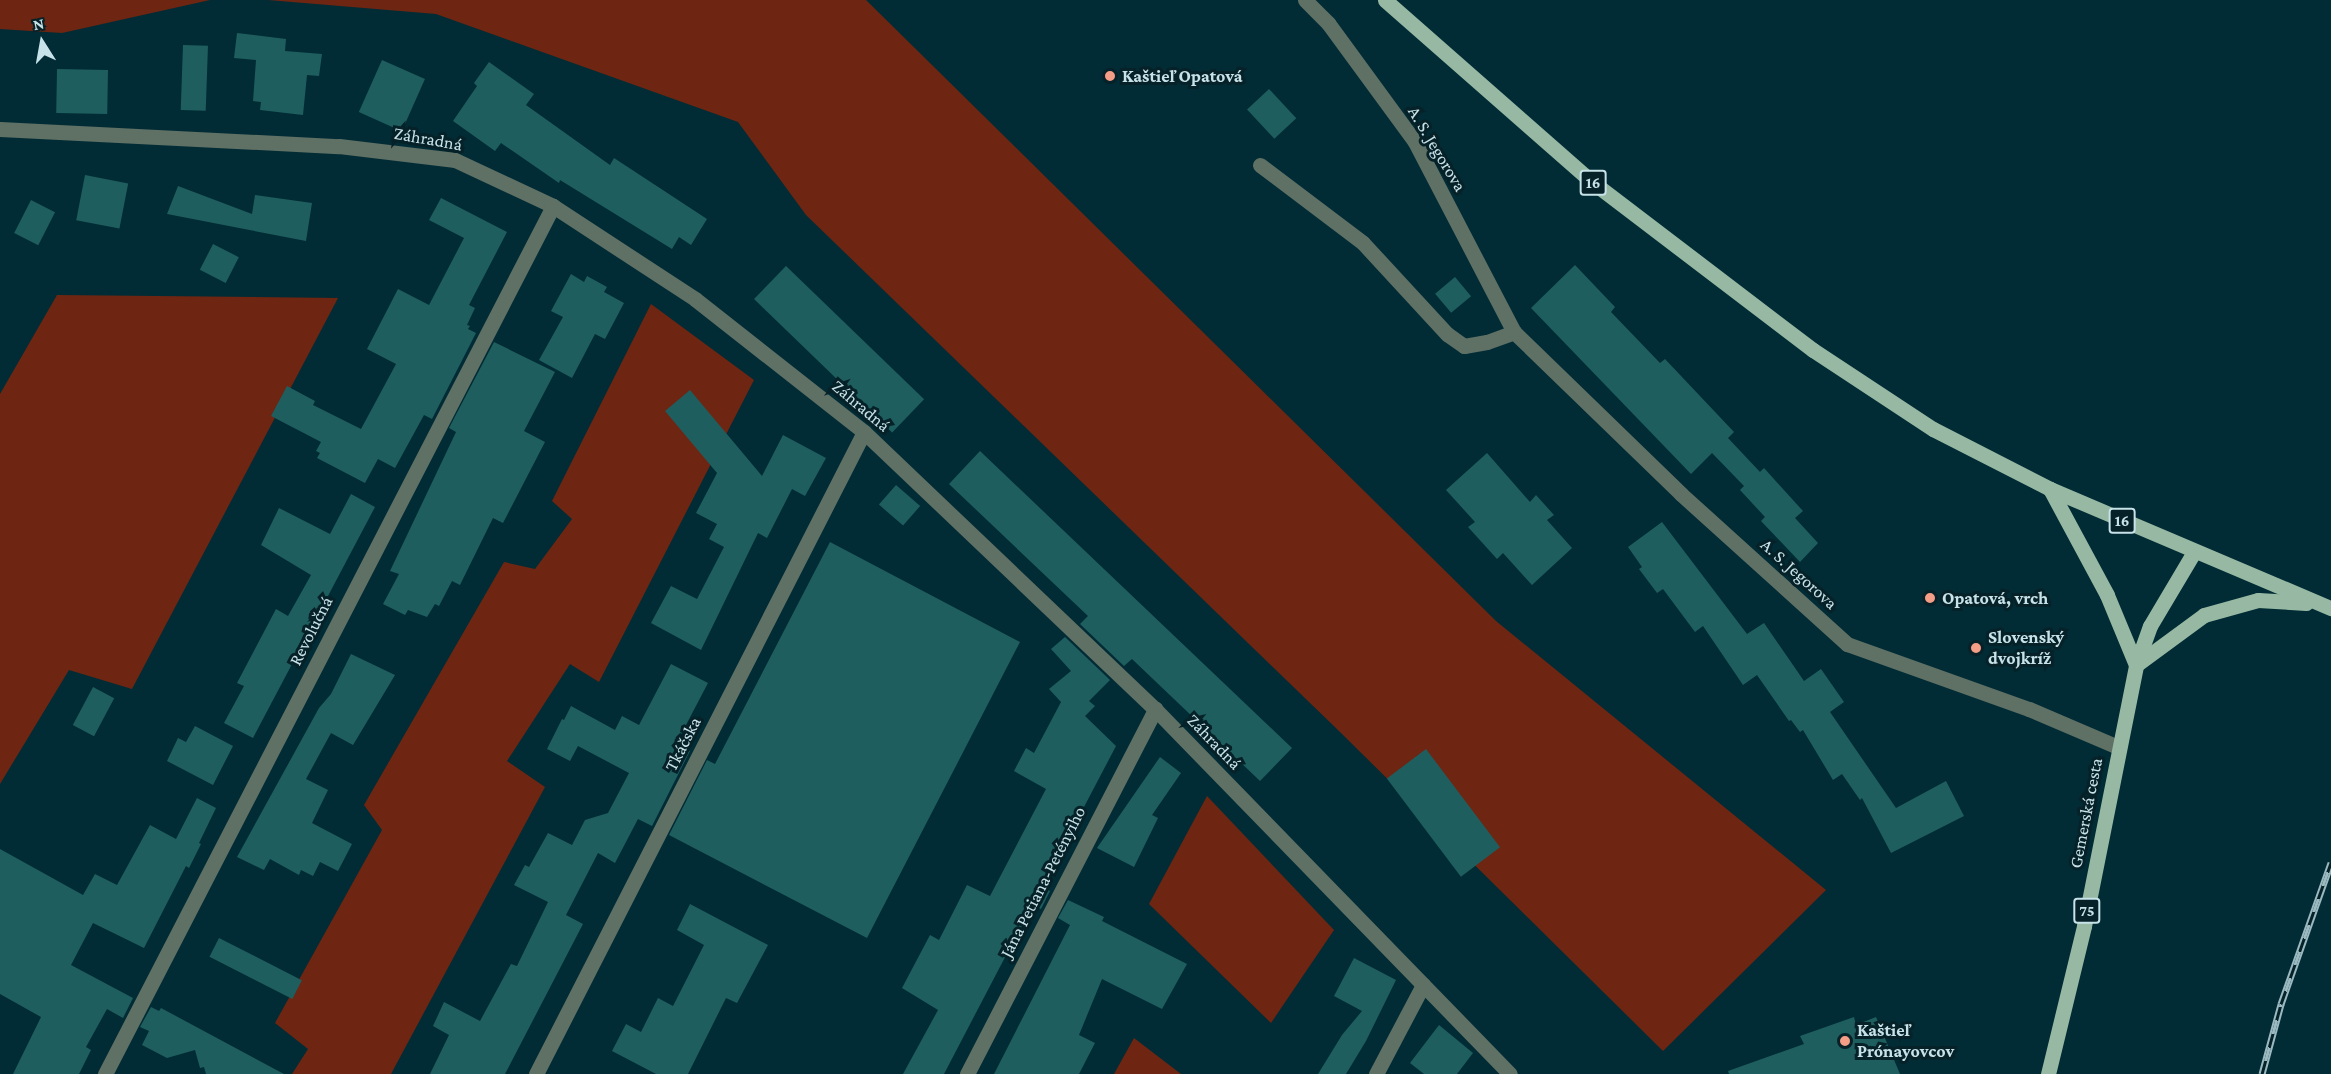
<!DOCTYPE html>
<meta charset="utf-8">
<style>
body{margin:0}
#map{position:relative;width:2331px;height:1074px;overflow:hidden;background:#022c35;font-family:"Crimson Pro",serif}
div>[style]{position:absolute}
.green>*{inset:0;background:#6e2511}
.building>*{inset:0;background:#1e5e5f;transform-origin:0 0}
.minor>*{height:15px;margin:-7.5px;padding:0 7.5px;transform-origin:7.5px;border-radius:7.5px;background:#5f7065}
.major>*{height:15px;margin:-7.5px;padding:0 7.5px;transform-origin:7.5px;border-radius:7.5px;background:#97b9a3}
.rail>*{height:7px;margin-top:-3.5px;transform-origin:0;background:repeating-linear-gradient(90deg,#062127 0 14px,#9bb9c0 0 28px);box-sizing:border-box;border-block:2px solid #9bb9c0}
.dots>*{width:16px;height:16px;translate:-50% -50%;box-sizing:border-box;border:3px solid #062127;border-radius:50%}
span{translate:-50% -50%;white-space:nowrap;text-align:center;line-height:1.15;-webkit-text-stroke:6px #062127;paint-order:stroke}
.shield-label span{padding:2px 4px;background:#062127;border:2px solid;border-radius:4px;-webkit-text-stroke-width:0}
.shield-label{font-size:16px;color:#c8e2e9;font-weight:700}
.poi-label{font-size:18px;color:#c8e2e9;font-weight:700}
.left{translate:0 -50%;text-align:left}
.street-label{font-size:18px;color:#c8e2e9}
.north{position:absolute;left:12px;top:12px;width:60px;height:60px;-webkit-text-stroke:4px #062127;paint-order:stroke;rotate:349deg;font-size:16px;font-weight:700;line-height:24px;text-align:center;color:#c8e2e9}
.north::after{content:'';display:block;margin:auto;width:21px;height:27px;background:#c8e2e9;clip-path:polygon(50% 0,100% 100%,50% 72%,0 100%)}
</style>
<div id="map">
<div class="green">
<div style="clip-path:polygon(0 0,210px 0,62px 33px,0 29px)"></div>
<div style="clip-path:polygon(268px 0,866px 0,1496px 621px,1826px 890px,1663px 1051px,1339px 731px,806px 215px,738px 122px,436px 14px)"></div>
<div style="clip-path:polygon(57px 295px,338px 298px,132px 689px,69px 670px,0 784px,0 394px)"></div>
<div style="clip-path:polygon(651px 304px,754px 380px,599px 682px,570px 664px,507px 761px,545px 787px,391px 1074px,292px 1074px,308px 1049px,275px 1023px,382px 830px,364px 805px,504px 562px,535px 569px,572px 519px,552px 501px)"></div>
<div style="clip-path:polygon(1207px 796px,1334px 930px,1271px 1023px,1149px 904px)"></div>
<div style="clip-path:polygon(1134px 1038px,1181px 1074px,1114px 1074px)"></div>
</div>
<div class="building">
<div style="clip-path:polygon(237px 33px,286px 39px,285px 51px,322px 54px,319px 76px,307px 75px,303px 115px,260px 110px,261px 102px,253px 101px,256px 60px,234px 58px)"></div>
<div style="left:183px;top:45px;width:25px;height:65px;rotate:2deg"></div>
<div style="left:382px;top:60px;width:47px;height:57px;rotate:24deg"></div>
<div style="clip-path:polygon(489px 62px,534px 94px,526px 105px,610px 165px,614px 158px,707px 219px,691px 245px,679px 237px,672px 249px,560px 180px,559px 183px,501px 143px,495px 151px,453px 121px,477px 86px,474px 83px)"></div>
<div style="left:57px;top:69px;width:51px;height:44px;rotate:1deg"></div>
<div style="left:1269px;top:89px;width:40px;height:30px;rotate:47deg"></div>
<div style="left:85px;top:175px;width:44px;height:46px;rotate:11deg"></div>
<div style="clip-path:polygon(178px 186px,252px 214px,255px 195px,312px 203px,306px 241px,167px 214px)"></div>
<div style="clip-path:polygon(441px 198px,507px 232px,469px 305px,475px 308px,467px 325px,470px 326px,468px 329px,476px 333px,432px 419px,424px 415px,395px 468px,378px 459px,365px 483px,317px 458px,320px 453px,316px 451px,321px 442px,271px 416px,287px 386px,315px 401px,313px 405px,361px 429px,396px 364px,367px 349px,398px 289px,429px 305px,464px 238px,429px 220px)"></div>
<div style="left:31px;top:200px;width:27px;height:37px;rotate:27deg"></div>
<div style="left:213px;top:244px;width:29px;height:29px;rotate:27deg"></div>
<div style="clip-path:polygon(1575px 265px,1615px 307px,1611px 312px,1660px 363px,1665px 359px,1734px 432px,1728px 438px,1760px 472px,1764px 468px,1803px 511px,1795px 518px,1818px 543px,1800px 562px,1761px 521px,1765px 517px,1740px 490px,1744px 486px,1712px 453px,1691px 474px,1531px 308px)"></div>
<div style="left:786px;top:266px;width:192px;height:46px;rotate:44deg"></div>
<div style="clip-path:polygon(571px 274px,584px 282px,587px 276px,607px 287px,604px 292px,624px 303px,605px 339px,595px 334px,572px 378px,539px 360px,563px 317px,551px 311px)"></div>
<div style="left:1455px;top:277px;width:25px;height:26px;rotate:50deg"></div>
<div style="clip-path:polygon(494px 342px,555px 372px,524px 431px,545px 442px,503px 523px,493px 518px,460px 585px,452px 581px,439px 606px,435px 604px,427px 617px,408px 610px,405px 615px,383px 604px,399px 574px,390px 571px,456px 432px,449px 428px)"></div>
<div style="clip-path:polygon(690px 390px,762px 476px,783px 435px,826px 458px,805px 496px,792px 489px,767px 538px,758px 533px,701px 650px,651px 623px,671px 586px,697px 599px,724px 547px,709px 539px,717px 524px,696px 513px,717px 473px,665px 411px)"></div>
<div style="clip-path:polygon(980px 451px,1292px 748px,1260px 781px,1132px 659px,1124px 666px,1080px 624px,1088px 616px,949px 484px)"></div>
<div style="clip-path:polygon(1487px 453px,1530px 502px,1536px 495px,1554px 515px,1547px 520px,1572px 548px,1532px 585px,1503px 553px,1497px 559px,1468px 527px,1475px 522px,1446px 490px)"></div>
<div style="left:896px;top:485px;width:32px;height:26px;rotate:41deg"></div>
<div style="clip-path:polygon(351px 494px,375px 507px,253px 738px,224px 723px,244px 686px,237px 683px,276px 609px,288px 616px,311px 575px,261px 545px,279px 508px,330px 534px)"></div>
<div style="clip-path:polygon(1662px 522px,1747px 634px,1764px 623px,1804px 681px,1821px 669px,1844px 702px,1830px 712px,1896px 808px,1946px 781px,1964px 816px,1891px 853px,1862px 798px,1860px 800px,1842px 774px,1833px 780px,1803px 730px,1800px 732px,1791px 720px,1789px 721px,1757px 675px,1743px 685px,1703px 626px,1695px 632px,1663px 589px,1657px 593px,1639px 569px,1642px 567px,1628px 547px)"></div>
<div style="clip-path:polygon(830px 542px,1020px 642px,867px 938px,669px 835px,707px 760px,715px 764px)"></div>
<div style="clip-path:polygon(1065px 637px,1110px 680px,1089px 701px,1095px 706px,1085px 716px,1116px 746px,1042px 887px,1050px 891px,1041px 909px,1035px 906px,1016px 941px,1014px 940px,944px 1074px,903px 1074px,938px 1010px,902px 988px,930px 935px,939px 940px,967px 885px,990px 896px,1046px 789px,1014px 771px,1026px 748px,1034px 753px,1061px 702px,1049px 689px,1071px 671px,1051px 649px)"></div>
<div style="clip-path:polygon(351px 654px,395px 675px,353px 745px,331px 733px,306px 779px,328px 790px,312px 823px,352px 844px,338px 871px,320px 862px,313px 876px,301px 870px,299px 875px,270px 859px,264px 870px,237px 857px,319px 708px,331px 694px)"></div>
<div style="clip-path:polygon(671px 664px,708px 683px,676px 744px,690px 751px,652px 826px,638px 819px,615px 863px,598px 853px,566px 915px,583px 924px,505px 1074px,430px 1074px,449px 1035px,433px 1026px,444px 1002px,480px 1021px,511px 964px,517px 966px,548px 902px,514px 885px,525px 865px,529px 867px,548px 833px,572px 845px,585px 820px,608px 813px,629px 773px,578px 746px,570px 761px,547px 749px,562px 719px,564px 720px,571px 706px,615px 730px,622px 716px,639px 725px)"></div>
<div style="left:93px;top:687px;width:24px;height:43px;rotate:28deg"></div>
<div style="clip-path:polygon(195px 726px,233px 746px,213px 785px,167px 761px,178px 738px,186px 742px)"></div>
<div style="left:1426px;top:749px;width:123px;height:49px;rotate:53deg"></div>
<div style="clip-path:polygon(1160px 757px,1181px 773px,1152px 815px,1158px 818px,1134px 867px,1097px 848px)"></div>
<div style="clip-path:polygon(197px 798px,216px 808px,199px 843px,201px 844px,189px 868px,186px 866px,144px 948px,93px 923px,71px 965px,133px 998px,123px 1018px,107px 1009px,86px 1047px,91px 1050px,79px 1074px,13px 1074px,41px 1017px,0 994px,0 849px,83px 895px,95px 874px,117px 885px,150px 825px,176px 839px)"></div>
<div style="clip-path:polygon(1068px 900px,1104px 917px,1102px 921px,1187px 964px,1162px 1009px,1102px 979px,1079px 1035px,1095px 1043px,1079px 1074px,994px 1074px,1070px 925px,1058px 918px)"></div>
<div style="clip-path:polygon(690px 904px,768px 945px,737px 1003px,726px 998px,688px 1074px,656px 1074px,612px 1051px,626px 1024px,641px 1032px,658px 998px,673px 1006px,704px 945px,677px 930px)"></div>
<div style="left:219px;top:938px;width:93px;height:21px;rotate:27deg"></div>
<div style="clip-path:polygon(1354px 958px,1396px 980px,1366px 1041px,1346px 1074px,1318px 1074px,1342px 1035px,1362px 1011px,1334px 996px)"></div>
<div style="clip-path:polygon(151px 1007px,159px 1011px,161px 1008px,284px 1074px,206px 1074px,204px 1067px,200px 1068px,195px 1050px,167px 1058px,142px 1045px,149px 1031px,140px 1027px)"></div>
<div style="clip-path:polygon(1854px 1017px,1856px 1025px,1876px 1017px,1900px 1074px,1729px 1074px,1728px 1071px,1804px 1044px,1800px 1036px)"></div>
<div style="clip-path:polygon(1439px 1025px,1473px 1053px,1457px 1074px,1424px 1074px,1410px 1063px)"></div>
</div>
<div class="minor">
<div style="left:1305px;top:0;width:33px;rotate:45deg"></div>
<div style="left:1328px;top:23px;width:147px;rotate:53.8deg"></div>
<div style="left:1415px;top:142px;width:214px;rotate:62.5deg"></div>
<div style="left:1514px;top:332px;width:233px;rotate:44.1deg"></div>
<div style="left:1681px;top:494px;width:224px;rotate:42.1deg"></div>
<div style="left:1847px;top:644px;width:193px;rotate:19.7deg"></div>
<div style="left:2029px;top:709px;width:97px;rotate:23.1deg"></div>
<div style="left:0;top:129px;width:339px;rotate:2.9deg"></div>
<div style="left:339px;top:146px;width:117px;rotate:6.9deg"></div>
<div style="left:455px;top:160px;width:108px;rotate:25.1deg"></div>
<div style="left:553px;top:206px;width:170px;rotate:33.2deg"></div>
<div style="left:695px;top:299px;width:215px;rotate:38.2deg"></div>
<div style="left:864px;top:432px;width:402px;rotate:43.6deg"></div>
<div style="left:1155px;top:709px;width:509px;rotate:45.8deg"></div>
<div style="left:1260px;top:165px;width:129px;rotate:37.1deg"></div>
<div style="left:1363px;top:243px;width:124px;rotate:47.3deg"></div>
<div style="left:1447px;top:334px;width:21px;rotate:35deg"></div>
<div style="left:1464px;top:346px;width:23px;rotate:-10deg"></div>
<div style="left:1487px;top:342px;width:29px;rotate:-20deg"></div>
<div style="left:105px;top:1074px;width:977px;rotate:-62.7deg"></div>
<div style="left:536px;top:1074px;width:721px;rotate:-62.94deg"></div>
<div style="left:967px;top:1074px;width:411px;rotate:-62.7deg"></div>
<div style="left:1376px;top:1074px;width:101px;rotate:-62.2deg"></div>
</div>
<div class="major">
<div style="left:1385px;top:0;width:274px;rotate:41.3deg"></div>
<div style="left:1591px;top:181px;width:279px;rotate:37.3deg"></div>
<div style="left:1813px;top:350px;width:144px;rotate:33.4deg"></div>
<div style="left:1933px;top:429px;width:131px;rotate:27.1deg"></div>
<div style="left:2050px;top:489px;width:305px;rotate:23deg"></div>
<div style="left:2050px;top:489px;width:120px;rotate:61.7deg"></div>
<div style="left:2107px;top:595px;width:76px;rotate:67.5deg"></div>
<div style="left:2136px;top:665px;width:84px;rotate:-36.3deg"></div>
<div style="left:2204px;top:615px;width:56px;rotate:-15.5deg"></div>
<div style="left:2258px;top:600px;width:48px;rotate:3.6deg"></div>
<div style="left:2048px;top:1074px;width:152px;rotate:-76.3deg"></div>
<div style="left:2084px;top:926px;width:266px;rotate:-78.7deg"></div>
<div style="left:2136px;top:665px;width:41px;rotate:-70.3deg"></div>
<div style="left:2150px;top:626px;width:86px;rotate:-59.3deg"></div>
</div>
<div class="rail">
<div style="left:2262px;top:1074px;width:73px;rotate:-74.8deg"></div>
<div style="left:2281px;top:1004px;width:150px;rotate:-70.5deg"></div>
</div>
<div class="dots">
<div style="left:1110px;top:76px;background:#f49e87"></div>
<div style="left:1930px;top:598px;background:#f49e87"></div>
<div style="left:1976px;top:648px;background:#f49e87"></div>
<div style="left:1845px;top:1041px;background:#f49e87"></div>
</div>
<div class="shield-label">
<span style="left:1593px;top:183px">16</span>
<span style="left:2122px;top:521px">16</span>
<span style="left:2087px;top:911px">75</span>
</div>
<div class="poi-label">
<span class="left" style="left:1122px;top:76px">Kaštieľ Opatová</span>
<span class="left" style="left:1942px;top:598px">Opatová, vrch</span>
<span class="left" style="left:1988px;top:648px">Slovenský<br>dvojkríž</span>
<span class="left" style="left:1857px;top:1041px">Kaštieľ<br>Prónayovcov</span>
</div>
<div class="street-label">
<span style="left:428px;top:139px;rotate:10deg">Záhradná</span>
<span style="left:1437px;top:149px;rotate:59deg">A. S. Jegorova</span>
<span style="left:861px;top:406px;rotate:40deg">Záhradná</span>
<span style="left:1799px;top:574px;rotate:42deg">A. S. Jegorova</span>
<span style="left:311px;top:631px;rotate:-63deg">Revolučná</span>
<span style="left:1214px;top:742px;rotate:46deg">Záhradná</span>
<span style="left:683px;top:744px;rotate:-63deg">Tkáčska</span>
<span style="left:2086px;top:813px;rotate:-79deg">Gemerská cesta</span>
<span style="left:1043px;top:882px;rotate:-63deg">Jána Petiana-Petényiho</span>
</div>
<div class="north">N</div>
</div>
